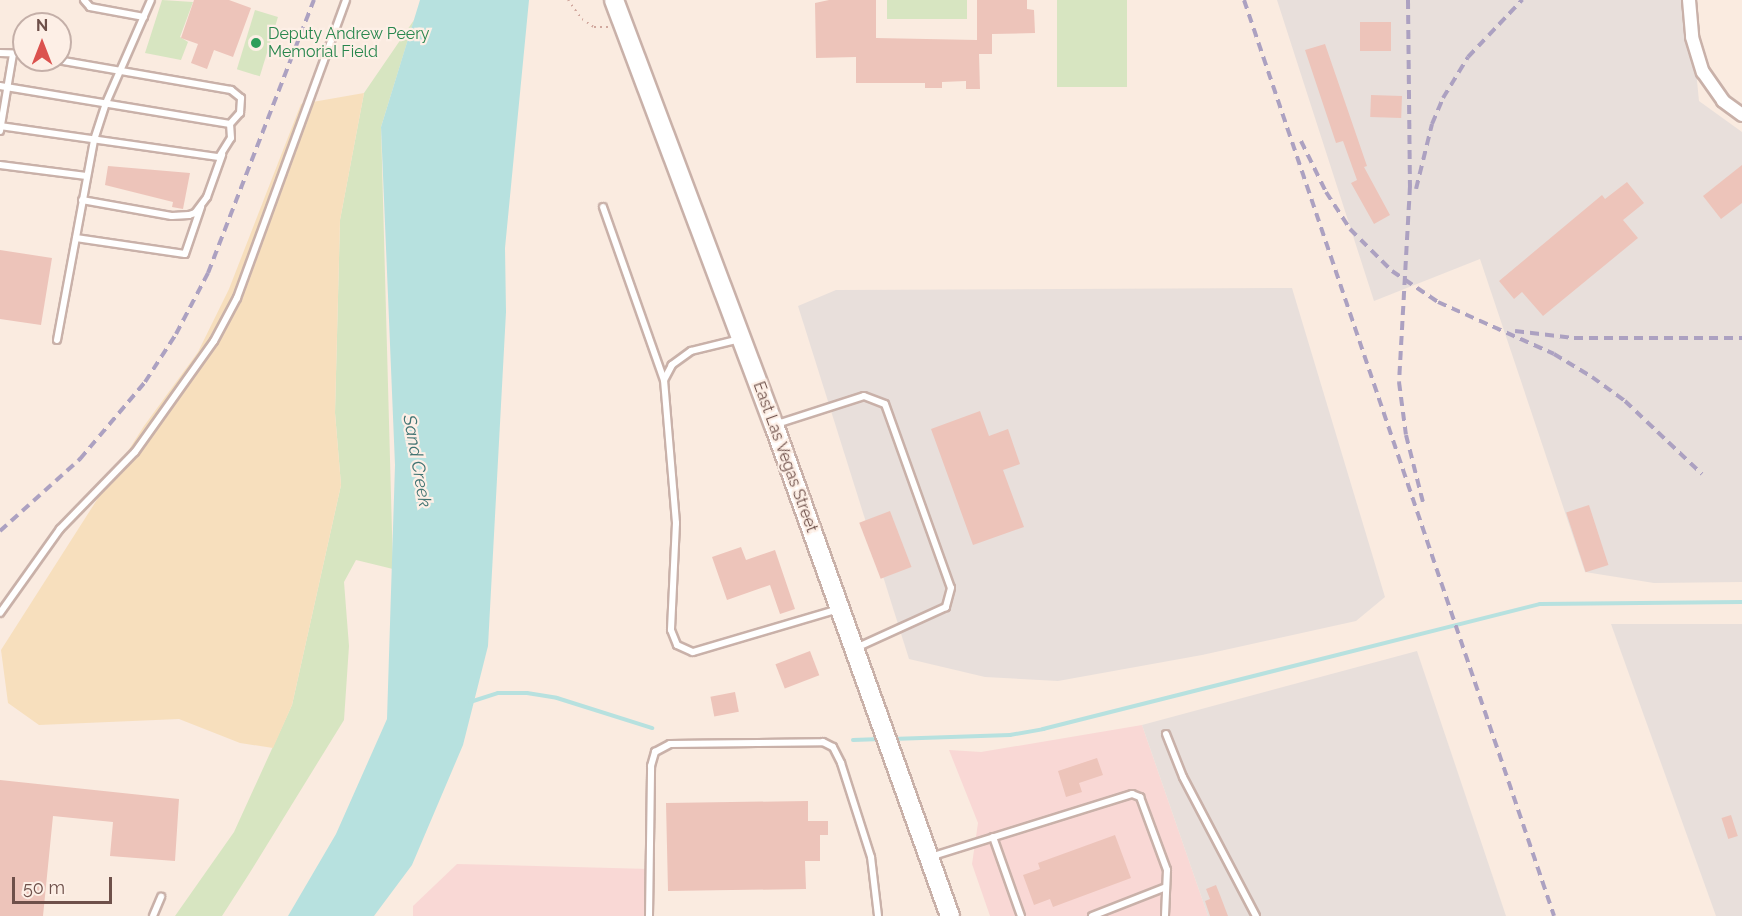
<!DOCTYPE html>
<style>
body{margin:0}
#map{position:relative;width:1742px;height:916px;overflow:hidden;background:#faebe0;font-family:Raleway,sans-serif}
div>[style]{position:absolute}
.commercial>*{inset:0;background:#f9d8d5}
.industrial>*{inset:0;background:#e8dfdb}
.green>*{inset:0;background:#d7e5c1;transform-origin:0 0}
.sand>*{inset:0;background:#f7dfbd}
.water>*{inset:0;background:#b7e1df}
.stream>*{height:4px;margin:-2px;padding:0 2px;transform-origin:2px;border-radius:2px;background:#b7e1df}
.building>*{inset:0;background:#edc4ba;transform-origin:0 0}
.path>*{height:2px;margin-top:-1px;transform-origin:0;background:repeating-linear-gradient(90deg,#d1a89e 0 1.5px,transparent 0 6px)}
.roads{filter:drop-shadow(2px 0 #c9b1a9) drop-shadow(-2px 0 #c9b1a9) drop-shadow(0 2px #c9b1a9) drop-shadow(0 -2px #c9b1a9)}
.lane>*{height:6px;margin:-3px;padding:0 3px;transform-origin:3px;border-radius:3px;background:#fff}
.street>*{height:12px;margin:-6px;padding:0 6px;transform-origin:6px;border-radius:6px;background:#fff}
.secondary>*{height:18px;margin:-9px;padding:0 9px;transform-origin:9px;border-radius:9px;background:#fff}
.rail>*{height:4px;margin-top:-2px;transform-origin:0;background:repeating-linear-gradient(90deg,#aca1c1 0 9px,transparent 0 15px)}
.dots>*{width:16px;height:16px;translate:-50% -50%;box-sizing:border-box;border:3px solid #fdefe6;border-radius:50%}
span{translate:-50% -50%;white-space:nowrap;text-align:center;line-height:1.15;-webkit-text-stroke:4.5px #fdefe6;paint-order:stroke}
.leisure-label{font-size:16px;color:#27864d}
.left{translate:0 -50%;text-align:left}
.street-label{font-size:16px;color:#6e504a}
.water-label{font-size:18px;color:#407372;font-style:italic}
.north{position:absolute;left:12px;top:12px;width:60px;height:60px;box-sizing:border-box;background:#fdefe6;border:2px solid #c4afa8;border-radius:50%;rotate:0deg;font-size:16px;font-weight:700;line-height:24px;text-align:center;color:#6e504a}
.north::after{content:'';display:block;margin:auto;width:21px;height:27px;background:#db524e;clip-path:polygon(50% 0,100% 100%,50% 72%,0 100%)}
.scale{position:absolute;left:12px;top:877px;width:100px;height:27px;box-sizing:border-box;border:3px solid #6e504a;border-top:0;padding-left:8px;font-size:18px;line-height:21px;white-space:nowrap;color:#6e504a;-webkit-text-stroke:4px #fdefe6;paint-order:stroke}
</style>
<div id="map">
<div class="commercial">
<div style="clip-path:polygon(1142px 725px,1208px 916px,990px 916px,972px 864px,978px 823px,949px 750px,981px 752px)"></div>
<div style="clip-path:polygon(457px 864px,650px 869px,647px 916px,413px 916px,413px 906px)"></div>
</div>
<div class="industrial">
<div style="clip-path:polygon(1277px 0,1689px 0,1699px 101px,1742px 132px,1742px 582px,1654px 583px,1585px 572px,1480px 259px,1374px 301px)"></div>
<div style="clip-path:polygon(1292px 288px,1385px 597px,1356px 621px,1202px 655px,1058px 681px,985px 677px,909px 659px,798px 306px,836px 290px)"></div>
<div style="clip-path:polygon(1611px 624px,1742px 624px,1742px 916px,1716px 916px)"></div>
<div style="clip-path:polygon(1417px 651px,1506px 916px,1208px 916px,1142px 725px)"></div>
</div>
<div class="green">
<div style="clip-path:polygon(162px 0,193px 2px,180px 37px,188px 42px,181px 60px,145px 53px)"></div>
<div style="left:887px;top:0;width:80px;height:19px"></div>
<div style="left:1057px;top:0;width:70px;height:87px"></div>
<div style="left:255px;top:10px;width:24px;height:62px;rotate:17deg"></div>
<div style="clip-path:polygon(414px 20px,381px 127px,393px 569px,356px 560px,344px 582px,349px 646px,344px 720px,249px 874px,222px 916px,175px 916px,234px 832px,292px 705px,341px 485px,335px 413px,340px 220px,364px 93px)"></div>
</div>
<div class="sand">
<div style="clip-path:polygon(364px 93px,340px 220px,335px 413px,341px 485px,292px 705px,273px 748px,240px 743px,179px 719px,39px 725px,8px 703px,1px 650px,144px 426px,198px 352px,229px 289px,301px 104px)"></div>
</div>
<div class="water">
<div style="clip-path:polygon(420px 0,529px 0,505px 248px,506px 312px,488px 646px,463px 745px,412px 865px,374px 916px,288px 916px,336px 834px,387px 719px,395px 465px,381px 127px)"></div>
</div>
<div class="stream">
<div style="left:470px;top:702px;width:29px;rotate:-18deg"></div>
<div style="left:498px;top:693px;width:29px"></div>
<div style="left:527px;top:693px;width:30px;rotate:9deg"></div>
<div style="left:557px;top:698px;width:100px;rotate:17.5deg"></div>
<div style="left:892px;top:739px;width:118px;rotate:-1.9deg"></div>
<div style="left:1010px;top:735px;width:34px;rotate:-10deg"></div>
<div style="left:1043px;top:729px;width:512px;rotate:-14.12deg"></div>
<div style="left:1540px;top:604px;width:202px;rotate:-0.6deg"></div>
<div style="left:853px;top:740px;width:28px;rotate:-2deg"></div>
</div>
<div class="building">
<div style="clip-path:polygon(194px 0,229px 0,251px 8px,233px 57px,214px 50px,207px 69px,191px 63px,198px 44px,181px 38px)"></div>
<div style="clip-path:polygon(829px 0,876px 0,876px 38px,977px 40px,977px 0,1027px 0,1027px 9px,1034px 10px,1035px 33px,992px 34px,992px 54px,979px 54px,980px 89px,966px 89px,966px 81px,942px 82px,942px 88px,925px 88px,925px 83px,856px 83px,856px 57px,816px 58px,815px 3px)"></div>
<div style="left:1391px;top:22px;width:29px;height:31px;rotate:90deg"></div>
<div style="clip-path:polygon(1325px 44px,1367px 166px,1364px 167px,1390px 215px,1374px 224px,1351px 183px,1357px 180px,1343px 141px,1336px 143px,1305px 50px)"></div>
<div style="left:1371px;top:95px;width:31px;height:22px;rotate:2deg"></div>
<div style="clip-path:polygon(1742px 165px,1742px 203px,1721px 219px,1703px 196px)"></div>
<div style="clip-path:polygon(108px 166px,190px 173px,183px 209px,172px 207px,173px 202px,105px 185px)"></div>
<div style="clip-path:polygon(1627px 182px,1644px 203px,1623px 220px,1638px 238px,1543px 316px,1522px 292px,1514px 299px,1499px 281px,1602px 195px,1605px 199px)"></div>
<div style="clip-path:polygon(0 250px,52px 258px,41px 325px,0 319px)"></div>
<div style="clip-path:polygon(980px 411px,989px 436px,1008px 429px,1020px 464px,1003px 470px,1024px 527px,973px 545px,931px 429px)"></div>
<div style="left:1589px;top:505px;width:63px;height:24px;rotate:72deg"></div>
<div style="left:890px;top:511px;width:60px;height:33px;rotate:69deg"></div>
<div style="clip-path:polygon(741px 547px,746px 560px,775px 550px,795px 609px,780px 614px,770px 585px,727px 600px,712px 557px)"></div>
<div style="left:810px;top:651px;width:26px;height:37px;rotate:69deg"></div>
<div style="left:735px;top:692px;width:20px;height:25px;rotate:79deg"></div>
<div style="clip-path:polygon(1097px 758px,1103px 775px,1079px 783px,1082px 792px,1066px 797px,1058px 771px)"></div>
<div style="clip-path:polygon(0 780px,179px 799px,175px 861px,110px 856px,113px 822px,53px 816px,43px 916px,0 916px)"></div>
<div style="clip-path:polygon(808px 801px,808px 821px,828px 821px,828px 835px,820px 835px,820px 861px,805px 861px,806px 889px,668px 891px,666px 803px)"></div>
<div style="left:1731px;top:815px;width:22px;height:10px;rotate:72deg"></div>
<div style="clip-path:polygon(1115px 835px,1131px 878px,1053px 907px,1050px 899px,1034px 905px,1023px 875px,1040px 869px,1038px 863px)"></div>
<div style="clip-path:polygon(1216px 885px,1220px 895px,1228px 916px,1210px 916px,1205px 901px,1210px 899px,1206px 889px)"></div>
</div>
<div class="path">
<div style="left:568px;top:0;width:24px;rotate:54deg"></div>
<div style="left:582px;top:19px;width:14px;rotate:34deg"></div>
<div style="left:594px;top:27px;width:14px"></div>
</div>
<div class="roads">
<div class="lane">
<div style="left:84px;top:0;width:9px;rotate:49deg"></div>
<div style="left:90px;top:7px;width:55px;rotate:10.5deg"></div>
<div style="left:0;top:53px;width:24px;rotate:2deg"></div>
<div style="left:0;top:86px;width:233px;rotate:9.4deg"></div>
<div style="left:230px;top:124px;width:15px;rotate:-48deg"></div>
<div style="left:240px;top:113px;width:15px;rotate:-86deg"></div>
<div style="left:241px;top:98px;width:13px;rotate:-141deg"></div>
<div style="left:231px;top:90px;width:176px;rotate:-170.2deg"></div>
<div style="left:0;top:126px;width:221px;rotate:8.1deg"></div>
<div style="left:219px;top:157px;width:22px;rotate:-58deg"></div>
<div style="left:231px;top:138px;width:14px;rotate:-94deg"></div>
<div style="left:0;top:131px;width:78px;rotate:-80.4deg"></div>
<div style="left:0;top:165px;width:87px;rotate:7.3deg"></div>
<div style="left:82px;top:200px;width:91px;rotate:10.1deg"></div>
<div style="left:172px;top:216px;width:17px;rotate:-3deg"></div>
<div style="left:189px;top:215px;width:6px;rotate:-18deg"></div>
<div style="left:195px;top:213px;width:20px;rotate:-53deg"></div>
<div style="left:207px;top:197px;width:45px;rotate:-70.3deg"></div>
<div style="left:603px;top:207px;width:183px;rotate:70.6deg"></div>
<div style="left:76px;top:238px;width:110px;rotate:8.4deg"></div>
<div style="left:185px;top:254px;width:50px;rotate:-71.2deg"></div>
<div style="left:740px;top:339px;width:50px;rotate:166.2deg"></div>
<div style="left:691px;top:351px;width:24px;rotate:144deg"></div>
<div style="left:672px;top:365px;width:17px;rotate:118deg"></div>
<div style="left:664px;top:380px;width:144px;rotate:85.2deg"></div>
<div style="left:676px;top:523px;width:107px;rotate:92.7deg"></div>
<div style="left:671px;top:630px;width:16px;rotate:68deg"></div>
<div style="left:677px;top:645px;width:17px;rotate:24deg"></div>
<div style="left:693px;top:652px;width:152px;rotate:-16.4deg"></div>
<div style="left:57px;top:340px;width:203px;rotate:-79.5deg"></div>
<div style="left:94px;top:140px;width:39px;rotate:-72deg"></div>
<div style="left:106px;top:103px;width:112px;rotate:-66.4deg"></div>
<div style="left:777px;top:424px;width:91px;rotate:-17.8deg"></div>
<div style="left:864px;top:396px;width:22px;rotate:21deg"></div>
<div style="left:885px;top:404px;width:195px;rotate:70.3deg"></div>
<div style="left:951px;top:588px;width:20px;rotate:105deg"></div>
<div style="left:946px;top:607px;width:99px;rotate:155.5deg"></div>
<div style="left:0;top:613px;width:103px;rotate:-54.5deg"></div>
<div style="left:60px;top:529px;width:107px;rotate:-45.8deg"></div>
<div style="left:135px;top:452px;width:136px;rotate:-54.6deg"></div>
<div style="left:214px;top:341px;width:49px;rotate:-61.9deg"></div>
<div style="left:237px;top:298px;width:317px;rotate:-69.9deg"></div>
<div style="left:1166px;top:734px;width:46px;rotate:68.4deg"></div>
<div style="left:1183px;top:777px;width:157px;rotate:62.3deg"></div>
<div style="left:993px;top:837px;width:84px;rotate:70.5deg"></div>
<div style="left:930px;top:857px;width:212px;rotate:-17.3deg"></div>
<div style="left:1132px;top:794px;width:9px;rotate:21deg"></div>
<div style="left:1140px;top:797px;width:78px;rotate:69.7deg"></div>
<div style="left:1167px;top:870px;width:46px;rotate:92.5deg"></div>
<div style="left:153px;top:916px;width:21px;rotate:-67deg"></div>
<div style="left:649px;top:916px;width:150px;rotate:-89.2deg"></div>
<div style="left:651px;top:766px;width:15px;rotate:-74deg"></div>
<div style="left:655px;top:752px;width:17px;rotate:-28deg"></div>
<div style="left:670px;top:744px;width:153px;rotate:-0.7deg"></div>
<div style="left:823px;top:742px;width:11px;rotate:27deg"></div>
<div style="left:833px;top:747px;width:18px;rotate:63deg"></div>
<div style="left:841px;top:763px;width:99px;rotate:72.3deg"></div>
<div style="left:871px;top:857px;width:59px;rotate:83.2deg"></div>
<div style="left:1092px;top:916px;width:79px;rotate:-21.4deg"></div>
</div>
<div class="street">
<div style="left:1689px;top:0;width:37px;rotate:85deg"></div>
<div style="left:1692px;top:37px;width:37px;rotate:73deg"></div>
<div style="left:1703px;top:72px;width:35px;rotate:55deg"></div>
<div style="left:1723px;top:101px;width:24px;rotate:36deg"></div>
</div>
<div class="secondary">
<div style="left:614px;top:0;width:454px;rotate:69.4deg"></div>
<div style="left:774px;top:425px;width:522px;rotate:70.28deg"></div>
</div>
</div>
<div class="rail">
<div style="left:1244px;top:0;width:967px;rotate:71.3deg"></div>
<div style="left:1408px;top:0;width:186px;rotate:89.4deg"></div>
<div style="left:1410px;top:186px;width:196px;rotate:93.2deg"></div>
<div style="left:1399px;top:382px;width:53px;rotate:82.5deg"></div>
<div style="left:1406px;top:435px;width:69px;rotate:75.8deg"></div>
<div style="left:1301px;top:141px;width:57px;rotate:63.9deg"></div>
<div style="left:1326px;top:192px;width:44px;rotate:57deg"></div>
<div style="left:1350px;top:229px;width:59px;rotate:45deg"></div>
<div style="left:1392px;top:271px;width:55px;rotate:34deg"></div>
<div style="left:1438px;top:302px;width:127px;rotate:24.1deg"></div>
<div style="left:1554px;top:354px;width:44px;rotate:31.2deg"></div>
<div style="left:1592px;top:377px;width:41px;rotate:36deg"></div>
<div style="left:1625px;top:401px;width:106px;rotate:43.5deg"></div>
<div style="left:1416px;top:189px;width:67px;rotate:-76.2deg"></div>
<div style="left:1432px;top:124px;width:28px;rotate:-67deg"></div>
<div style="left:1443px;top:98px;width:48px;rotate:-58.6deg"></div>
<div style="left:1468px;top:57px;width:79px;rotate:-46.5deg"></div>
<div style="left:1515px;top:331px;width:59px;rotate:6.8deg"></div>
<div style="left:1574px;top:338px;width:168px"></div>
<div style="left:0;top:531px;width:108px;rotate:-42deg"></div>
<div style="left:80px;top:459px;width:101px;rotate:-49.8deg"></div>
<div style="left:145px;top:382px;width:57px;rotate:-57.1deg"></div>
<div style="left:176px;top:334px;width:69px;rotate:-62.3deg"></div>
<div style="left:208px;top:273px;width:293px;rotate:-68.8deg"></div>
</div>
<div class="dots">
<div style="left:256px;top:43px;background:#2e9e5b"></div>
</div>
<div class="leisure-label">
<span class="left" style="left:268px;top:43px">Deputy Andrew Peery<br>Memorial Field</span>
</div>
<div class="street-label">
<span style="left:785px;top:457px;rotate:70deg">East Las Vegas Street</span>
</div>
<div class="water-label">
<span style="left:417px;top:461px;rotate:80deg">Sand Creek</span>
</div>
<div class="north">N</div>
<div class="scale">50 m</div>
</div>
